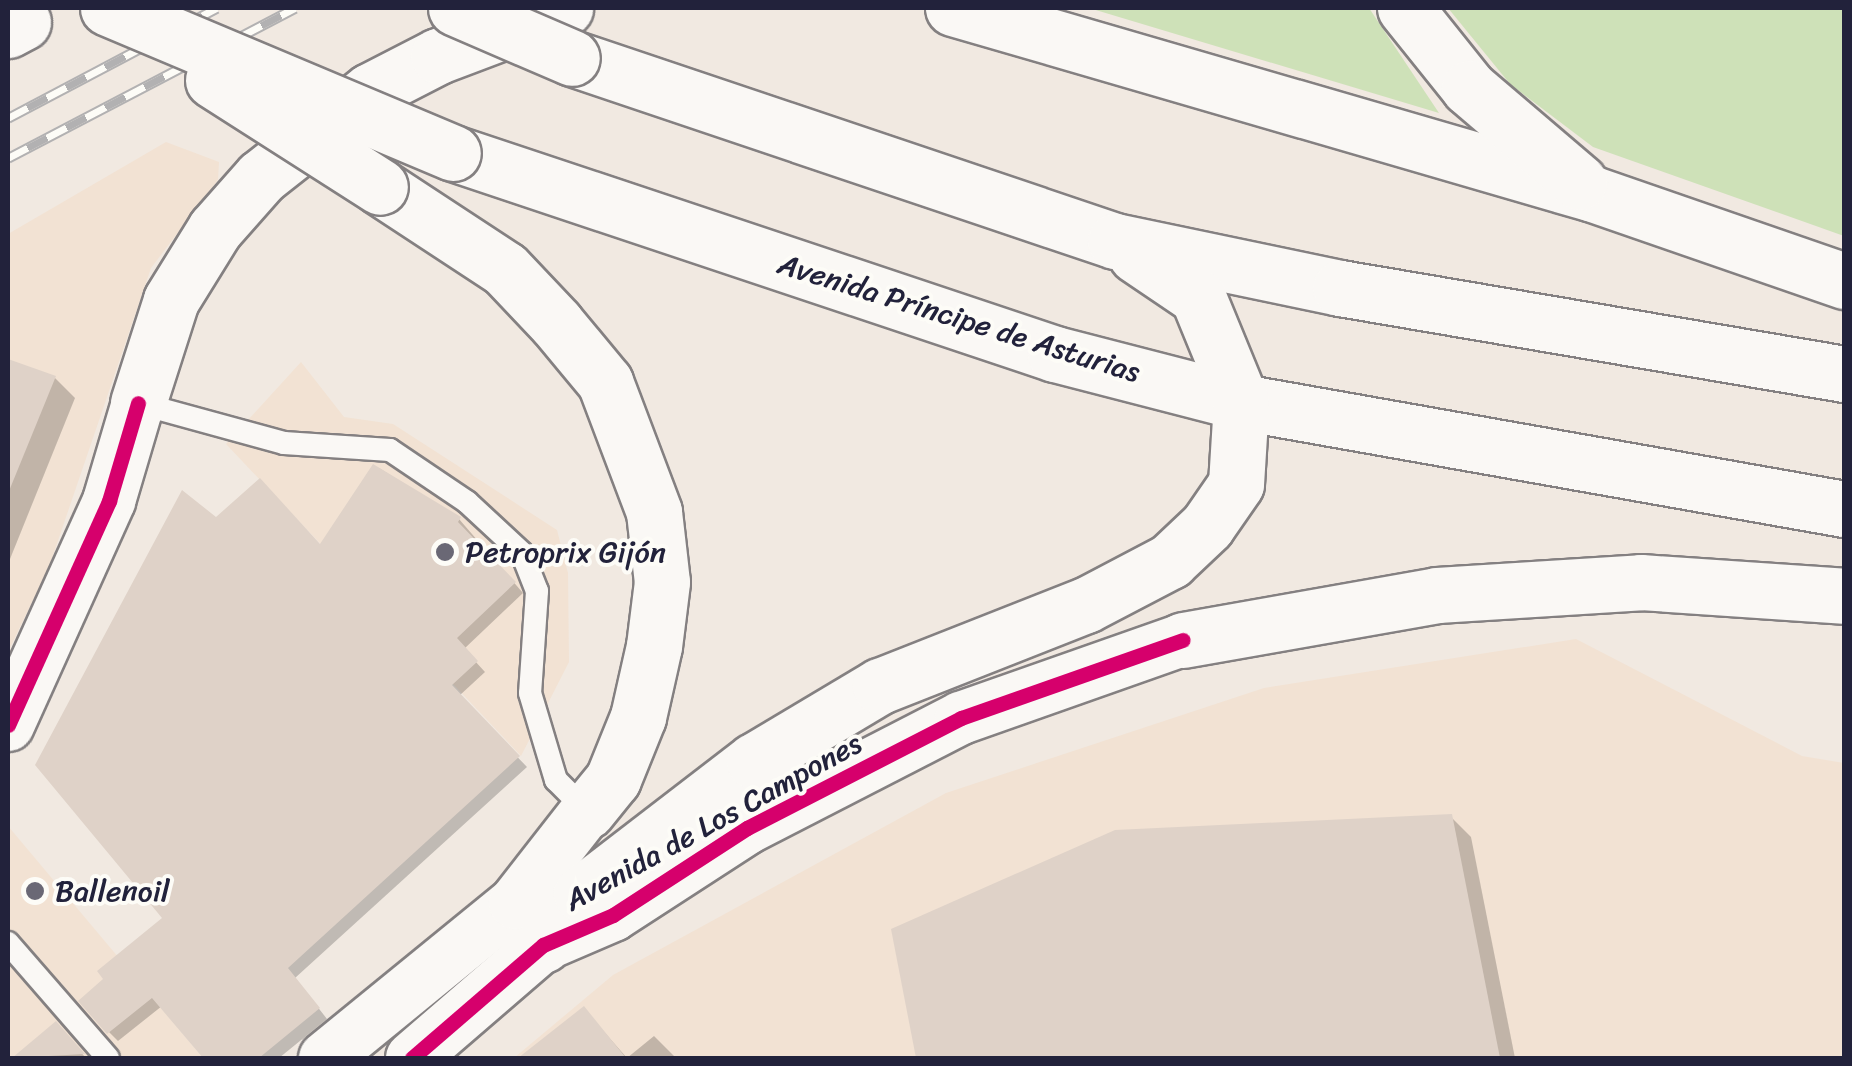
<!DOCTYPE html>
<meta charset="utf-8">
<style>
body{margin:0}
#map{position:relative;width:1852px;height:1066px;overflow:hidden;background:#f1e9e1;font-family:Sriracha,sans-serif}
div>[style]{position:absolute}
.built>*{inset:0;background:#f2e2d3}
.green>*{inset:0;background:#cee1b8}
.shadow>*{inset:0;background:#0003}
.building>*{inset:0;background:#dfd2c8}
.roads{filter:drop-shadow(2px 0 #848081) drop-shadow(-2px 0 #848081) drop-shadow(0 2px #848081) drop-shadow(0 -2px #848081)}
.service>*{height:22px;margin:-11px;padding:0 11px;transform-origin:11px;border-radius:11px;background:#faf8f5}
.tertiary>*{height:52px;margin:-26px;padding:0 26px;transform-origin:26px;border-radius:26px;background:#faf8f5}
.secondary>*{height:55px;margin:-27.5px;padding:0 27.5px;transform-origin:27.5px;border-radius:27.5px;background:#faf8f5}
.trunk>*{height:55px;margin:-27.5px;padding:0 27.5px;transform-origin:27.5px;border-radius:27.5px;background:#faf8f5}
.rail>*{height:11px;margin-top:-5.5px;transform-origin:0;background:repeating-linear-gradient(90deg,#fdfcf7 0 22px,#b2b1b2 0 44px);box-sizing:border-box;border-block:2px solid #b2b1b2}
.bridges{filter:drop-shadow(2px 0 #848081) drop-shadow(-2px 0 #848081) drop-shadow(0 2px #848081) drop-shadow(0 -2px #848081)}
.trunk-bridge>*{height:55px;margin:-27.5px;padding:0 27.5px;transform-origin:27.5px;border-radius:27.5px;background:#faf8f5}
.cycleway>*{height:15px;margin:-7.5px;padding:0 7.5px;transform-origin:7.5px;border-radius:7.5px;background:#d6006c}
.dots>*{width:28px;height:28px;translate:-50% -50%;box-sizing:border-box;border:5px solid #fdfcf7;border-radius:50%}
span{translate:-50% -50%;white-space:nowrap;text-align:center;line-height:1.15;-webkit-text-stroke:8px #fdfcf7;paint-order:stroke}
.street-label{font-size:30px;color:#22223b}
.poi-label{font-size:30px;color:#22223b}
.left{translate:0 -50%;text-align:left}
.frame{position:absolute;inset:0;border:10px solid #22223b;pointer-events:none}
</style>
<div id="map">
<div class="built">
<div style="clip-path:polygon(166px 142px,219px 162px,218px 180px,151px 268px,49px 567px,8px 652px,8px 234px)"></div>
<div style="clip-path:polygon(301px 362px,344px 417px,393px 424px,557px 530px,568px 573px,569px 662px,521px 756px,226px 444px)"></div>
<div style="clip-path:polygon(1576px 639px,1802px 756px,1844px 763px,1844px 1058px,514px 1058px,613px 975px,946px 793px,1264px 688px)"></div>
<div style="clip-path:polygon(8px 826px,203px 1058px,8px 1058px)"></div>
</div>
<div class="green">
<div style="clip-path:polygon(1089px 8px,1369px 8px,1439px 113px)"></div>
<div style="clip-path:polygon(1448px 8px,1844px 8px,1844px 236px,1593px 147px,1510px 84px)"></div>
</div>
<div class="shadow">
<div style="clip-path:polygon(8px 362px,55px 378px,75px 398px,8px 564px)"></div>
<div style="clip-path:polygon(379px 468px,459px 519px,523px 593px,464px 649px,485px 672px,459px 696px,527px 767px,295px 978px,327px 1019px,279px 1058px,206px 1058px,162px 1006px,118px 1041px,109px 1032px,166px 918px,217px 521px,321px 547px)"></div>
<div style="clip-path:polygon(1451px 817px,1471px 837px,1515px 1058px,918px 1058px,894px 930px)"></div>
<div style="clip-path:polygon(584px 1009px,627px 1058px,654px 1036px,676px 1058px,522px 1058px)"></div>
<div style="clip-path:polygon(55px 1024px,86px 1058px,16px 1058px)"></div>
</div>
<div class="building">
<div style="clip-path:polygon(8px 359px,56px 376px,9px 491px,8px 491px)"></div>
<div style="clip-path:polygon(373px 464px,461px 517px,458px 522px,516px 582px,457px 638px,478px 661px,452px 685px,520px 756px,288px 968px,320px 1008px,259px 1058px,203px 1058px,152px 998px,107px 1034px,78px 1001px,103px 979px,97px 971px,162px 918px,35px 765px,182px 490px,216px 517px,260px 478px,320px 544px)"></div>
<div style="clip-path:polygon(1452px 814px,1500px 1058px,916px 1058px,891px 929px,1115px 830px)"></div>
<div style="clip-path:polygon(584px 1006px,626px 1058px,518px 1058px)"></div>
<div style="clip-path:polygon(56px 1021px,85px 1054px,12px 1058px)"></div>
</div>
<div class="roads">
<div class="service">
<div style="left:138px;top:403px;width:151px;rotate:15.3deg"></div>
<div style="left:284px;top:443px;width:106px;rotate:3.8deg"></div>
<div style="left:390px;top:450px;width:93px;rotate:34deg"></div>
<div style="left:467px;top:502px;width:75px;rotate:42.8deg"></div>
<div style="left:522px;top:553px;width:41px;rotate:68.5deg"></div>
<div style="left:537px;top:591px;width:102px;rotate:93.9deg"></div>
<div style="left:530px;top:693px;width:91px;rotate:73.4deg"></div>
<div style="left:556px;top:780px;width:44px;rotate:45deg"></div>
<div style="left:8px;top:943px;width:152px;rotate:49deg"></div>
</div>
<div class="tertiary">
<div style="left:8px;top:725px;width:246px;rotate:-65.7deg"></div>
<div style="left:109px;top:501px;width:102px;rotate:-73.5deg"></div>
<div style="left:325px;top:1058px;width:245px;rotate:-39.2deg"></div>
<div style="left:515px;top:903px;width:117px;rotate:-52deg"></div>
<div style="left:412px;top:1058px;width:173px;rotate:-40.8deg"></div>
<div style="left:543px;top:945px;width:76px;rotate:-23.2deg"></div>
<div style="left:613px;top:915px;width:160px;rotate:-33deg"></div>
<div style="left:747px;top:828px;width:241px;rotate:-27.2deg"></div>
<div style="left:961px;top:718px;width:235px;rotate:-19.4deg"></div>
</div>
<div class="secondary">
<div style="left:8px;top:30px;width:17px;rotate:-28deg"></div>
</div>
<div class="trunk">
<div style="left:953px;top:8px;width:666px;rotate:16.21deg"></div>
<div style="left:1593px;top:194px;width:266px;rotate:19.1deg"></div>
<div style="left:1405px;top:8px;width:102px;rotate:51.3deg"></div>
<div style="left:1469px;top:88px;width:145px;rotate:40.5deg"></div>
<div style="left:572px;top:58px;width:573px;rotate:18.62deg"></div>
<div style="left:1115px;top:241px;width:230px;rotate:11.8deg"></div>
<div style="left:1340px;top:288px;width:511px;rotate:9.68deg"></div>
<div style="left:453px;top:153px;width:635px;rotate:18.46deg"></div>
<div style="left:1055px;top:354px;width:192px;rotate:14.5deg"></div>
<div style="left:1241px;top:402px;width:612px;rotate:10.06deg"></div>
<div style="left:380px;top:187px;width:149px;rotate:33.3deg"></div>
<div style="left:505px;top:269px;width:74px;rotate:46.6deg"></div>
<div style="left:556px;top:323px;width:77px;rotate:50.3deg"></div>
<div style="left:605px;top:382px;width:139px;rotate:69.3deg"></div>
<div style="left:654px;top:512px;width:70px;rotate:83.5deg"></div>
<div style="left:662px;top:582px;width:64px;rotate:97.1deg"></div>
<div style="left:654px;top:646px;width:73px;rotate:102.7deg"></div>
<div style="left:638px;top:717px;width:67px;rotate:112deg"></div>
<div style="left:613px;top:779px;width:41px;rotate:129.1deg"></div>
<div style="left:138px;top:403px;width:108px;rotate:-72.2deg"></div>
<div style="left:171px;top:300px;width:84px;rotate:-58.2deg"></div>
<div style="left:215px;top:229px;width:69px;rotate:-48.5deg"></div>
<div style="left:261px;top:177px;width:139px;rotate:-38.3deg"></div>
<div style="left:370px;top:91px;width:76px;rotate:-27.2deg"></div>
<div style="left:438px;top:56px;width:136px;rotate:-20.7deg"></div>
<div style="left:1183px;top:640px;width:258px;rotate:-10deg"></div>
<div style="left:1437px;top:595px;width:204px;rotate:-3.6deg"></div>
<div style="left:1641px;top:582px;width:203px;rotate:3.9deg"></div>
<div style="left:543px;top:945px;width:64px;rotate:-53.3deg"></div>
<div style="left:581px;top:894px;width:218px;rotate:-37.6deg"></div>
<div style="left:754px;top:761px;width:147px;rotate:-30.8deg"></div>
<div style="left:880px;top:686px;width:221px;rotate:-21.5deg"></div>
<div style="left:1086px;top:605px;width:95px;rotate:-27.6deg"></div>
<div style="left:1170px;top:561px;width:51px;rotate:-43.4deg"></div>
<div style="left:1207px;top:526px;width:51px;rotate:-55.4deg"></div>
<div style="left:1236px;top:484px;width:82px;rotate:-86.5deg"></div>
<div style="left:1241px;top:402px;width:113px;rotate:-112.3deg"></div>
<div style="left:1198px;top:297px;width:75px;rotate:-145.9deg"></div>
</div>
</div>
<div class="rail">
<div style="left:8px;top:118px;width:236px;rotate:-27.8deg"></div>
<div style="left:8px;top:158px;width:324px;rotate:-27.6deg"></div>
</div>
<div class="bridges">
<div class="trunk-bridge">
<div style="left:108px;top:8px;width:374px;rotate:22.8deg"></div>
<div style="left:456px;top:8px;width:126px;rotate:23.3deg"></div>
<div style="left:213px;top:80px;width:198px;rotate:32.6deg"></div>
</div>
</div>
<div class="cycleway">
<div style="left:8px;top:725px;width:246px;rotate:-65.7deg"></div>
<div style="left:109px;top:501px;width:102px;rotate:-73.5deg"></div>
<div style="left:412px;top:1058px;width:173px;rotate:-40.8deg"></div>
<div style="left:543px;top:945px;width:76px;rotate:-23.2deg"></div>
<div style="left:613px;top:915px;width:160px;rotate:-33deg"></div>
<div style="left:747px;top:828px;width:241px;rotate:-27.2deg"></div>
<div style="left:961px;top:718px;width:235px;rotate:-19.4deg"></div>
</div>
<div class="dots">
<div style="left:445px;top:552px;background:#6a6875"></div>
<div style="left:35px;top:891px;background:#6a6875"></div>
</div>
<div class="street-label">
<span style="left:959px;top:318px;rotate:17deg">Avenida Príncipe de Asturias</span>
<span style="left:713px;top:822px;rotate:-29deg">Avenida de Los Campones</span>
</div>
<div class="poi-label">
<span class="left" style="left:465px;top:552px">Petroprix Gijón</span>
<span class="left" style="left:55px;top:891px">Ballenoil</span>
</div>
<div class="frame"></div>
</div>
